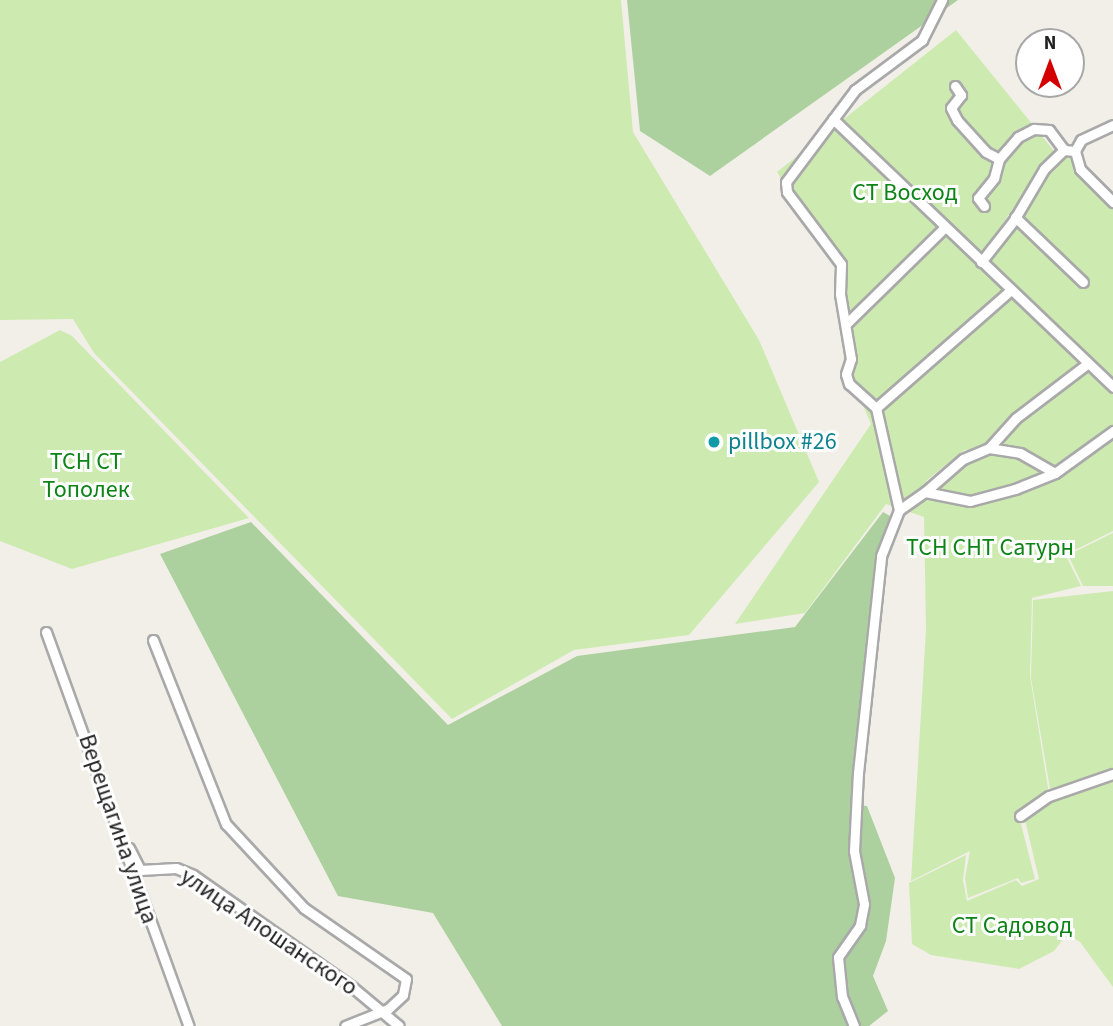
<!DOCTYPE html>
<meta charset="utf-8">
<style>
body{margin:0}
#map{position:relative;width:1113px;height:1026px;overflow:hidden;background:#f2efe9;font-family:"Source Sans 3",sans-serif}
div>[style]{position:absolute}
.grass>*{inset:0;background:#cdebb0}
.forest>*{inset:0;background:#add19e}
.roads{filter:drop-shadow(2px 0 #a9a9a9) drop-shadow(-2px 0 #a9a9a9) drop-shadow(0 2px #a9a9a9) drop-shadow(0 -2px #a9a9a9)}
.minor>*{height:9px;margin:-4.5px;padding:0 4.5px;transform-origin:4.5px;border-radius:4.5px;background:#fff}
.dots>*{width:19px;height:19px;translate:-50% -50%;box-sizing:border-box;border:4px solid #fff;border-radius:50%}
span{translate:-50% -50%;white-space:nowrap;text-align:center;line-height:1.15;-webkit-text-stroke:6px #fff;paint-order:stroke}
.park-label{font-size:24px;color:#0c8416}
.culture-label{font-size:24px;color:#0d838f}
.left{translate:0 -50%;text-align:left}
.street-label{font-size:24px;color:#222}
.north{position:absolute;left:1015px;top:28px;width:70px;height:70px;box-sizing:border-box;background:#fff;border:2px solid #a7a7a7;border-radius:50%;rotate:0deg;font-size:19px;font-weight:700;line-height:28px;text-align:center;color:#222}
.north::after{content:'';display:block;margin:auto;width:24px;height:32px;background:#d40000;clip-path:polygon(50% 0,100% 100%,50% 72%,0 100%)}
</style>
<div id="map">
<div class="grass">
<div style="clip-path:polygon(0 0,621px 0,633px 132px,759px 340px,819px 482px,689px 635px,574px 650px,452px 719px,94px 353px,73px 319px,0 320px)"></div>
<div style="clip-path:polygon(956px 30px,1054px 151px,975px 263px,1113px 390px,1113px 429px,1051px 470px,1014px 447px,964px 450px,926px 481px,925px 504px,928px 482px,964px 451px,1013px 449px,1052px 473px,1113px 433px,1113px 531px,1067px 554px,1058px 540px,1081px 586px,1032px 598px,1030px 676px,1049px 794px,1019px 816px,1035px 879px,1021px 883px,1018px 878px,968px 898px,965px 878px,970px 851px,911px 881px,926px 629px,924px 517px,886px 504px,805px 613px,735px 624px,871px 424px,844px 360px,836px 265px,777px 172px)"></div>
<div style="clip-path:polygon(1073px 152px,1113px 206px,1113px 385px,978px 263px,1016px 208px,1051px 167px)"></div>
<div style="clip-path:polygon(60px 330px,72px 336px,249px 518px,72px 569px,0 541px,0 362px)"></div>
<div style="clip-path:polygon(1113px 533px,1113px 586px,1083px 586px,1068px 555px)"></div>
<div style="clip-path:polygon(1113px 591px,1113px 770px,1050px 789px,1031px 678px,1033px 600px)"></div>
<div style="clip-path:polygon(1113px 773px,1113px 987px,1080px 942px,1067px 934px,1054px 951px,1019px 969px,931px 955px,912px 944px,909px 883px,966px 855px,963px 880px,967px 901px,1016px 880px,1022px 886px,1039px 879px,1024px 816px)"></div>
</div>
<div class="forest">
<div style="clip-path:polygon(627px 0,958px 0,710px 176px,640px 131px)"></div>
<div style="clip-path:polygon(883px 512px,892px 517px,875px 562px,851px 804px,867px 806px,895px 878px,886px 941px,873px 976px,888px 1011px,869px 1026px,502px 1026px,433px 913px,338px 896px,160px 554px,251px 522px,448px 725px,577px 656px,795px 627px)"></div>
</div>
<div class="roads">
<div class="minor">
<div style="left:955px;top:86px;width:11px;rotate:56deg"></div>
<div style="left:961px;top:95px;width:16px;rotate:128deg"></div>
<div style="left:951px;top:108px;width:13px;rotate:63deg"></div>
<div style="left:957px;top:120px;width:43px;rotate:47.8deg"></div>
<div style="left:986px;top:152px;width:15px;rotate:28deg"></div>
<div style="left:833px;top:119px;width:388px;rotate:43.7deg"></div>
<div style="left:1113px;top:125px;width:35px;rotate:155deg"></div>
<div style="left:1081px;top:140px;width:13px;rotate:119deg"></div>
<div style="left:1075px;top:151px;width:19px;rotate:74deg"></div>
<div style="left:1080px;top:169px;width:47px;rotate:45deg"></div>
<div style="left:984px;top:206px;width:10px;rotate:-127deg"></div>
<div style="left:978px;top:198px;width:26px;rotate:-51deg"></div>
<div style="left:994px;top:178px;width:20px;rotate:-75deg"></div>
<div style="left:999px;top:159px;width:29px;rotate:-49deg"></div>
<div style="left:1018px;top:137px;width:18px;rotate:-27deg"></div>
<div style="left:1034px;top:129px;width:15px;rotate:4deg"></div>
<div style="left:1049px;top:130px;width:25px;rotate:53deg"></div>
<div style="left:1015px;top:217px;width:94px;rotate:43.7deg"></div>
<div style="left:981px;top:262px;width:53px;rotate:-51.8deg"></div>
<div style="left:1014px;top:220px;width:59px;rotate:-59.5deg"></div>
<div style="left:1044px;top:169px;width:28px;rotate:-44deg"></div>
<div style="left:1064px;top:150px;width:11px;rotate:5deg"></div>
<div style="left:847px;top:323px;width:134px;rotate:-44.4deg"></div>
<div style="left:876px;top:408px;width:179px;rotate:-41.2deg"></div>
<div style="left:989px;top:448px;width:40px;rotate:-48deg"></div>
<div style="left:1016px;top:418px;width:89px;rotate:-37.3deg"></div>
<div style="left:925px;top:492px;width:50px;rotate:-41deg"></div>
<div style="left:963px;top:459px;width:28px;rotate:-23deg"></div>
<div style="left:989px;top:448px;width:31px;rotate:9deg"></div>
<div style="left:1020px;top:453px;width:40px;rotate:29.7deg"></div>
<div style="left:899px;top:510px;width:32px;rotate:-35deg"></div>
<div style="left:925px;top:492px;width:46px;rotate:11.3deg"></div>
<div style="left:970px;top:501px;width:47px;rotate:-14.9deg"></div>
<div style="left:1015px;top:489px;width:43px;rotate:-21.8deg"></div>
<div style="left:1055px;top:473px;width:72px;rotate:-35.9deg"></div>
<div style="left:46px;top:632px;width:419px;rotate:70.1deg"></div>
<div style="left:153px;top:640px;width:198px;rotate:68.4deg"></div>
<div style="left:226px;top:824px;width:115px;rotate:47.1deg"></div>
<div style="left:304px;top:908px;width:124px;rotate:34.8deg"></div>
<div style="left:406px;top:979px;width:16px;rotate:101deg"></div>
<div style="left:403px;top:995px;width:21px;rotate:137deg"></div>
<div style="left:388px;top:1009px;width:46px;rotate:158.4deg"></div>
<div style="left:1020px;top:816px;width:35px;rotate:-35deg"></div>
<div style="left:1049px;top:796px;width:68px;rotate:-19deg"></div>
<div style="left:129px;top:848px;width:25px;rotate:63deg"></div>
<div style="left:140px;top:870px;width:36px;rotate:-3deg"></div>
<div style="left:176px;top:868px;width:18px;rotate:22deg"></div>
<div style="left:193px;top:875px;width:193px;rotate:35.1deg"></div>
<div style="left:351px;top:986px;width:62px;rotate:39.8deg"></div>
<div style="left:854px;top:1026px;width:31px;rotate:-112deg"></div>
<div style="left:842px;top:997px;width:40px;rotate:-95.7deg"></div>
<div style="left:838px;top:957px;width:39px;rotate:-55deg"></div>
<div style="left:860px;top:925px;width:21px;rotate:-79deg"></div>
<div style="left:864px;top:904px;width:54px;rotate:-100.7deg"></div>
<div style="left:854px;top:851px;width:78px;rotate:-87.1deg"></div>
<div style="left:858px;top:773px;width:218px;rotate:-83.9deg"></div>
<div style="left:881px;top:556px;width:49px;rotate:-68.6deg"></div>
<div style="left:899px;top:510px;width:105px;rotate:-102.7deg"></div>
<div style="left:876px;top:408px;width:36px;rotate:-138deg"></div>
<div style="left:849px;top:384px;width:10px;rotate:-107deg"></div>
<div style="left:846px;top:374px;width:16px;rotate:-72deg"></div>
<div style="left:851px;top:359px;width:66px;rotate:-99.6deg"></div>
<div style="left:840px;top:294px;width:30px;rotate:-88deg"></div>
<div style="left:841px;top:264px;width:90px;rotate:-126.9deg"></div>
<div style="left:787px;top:192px;width:10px;rotate:-96deg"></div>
<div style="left:786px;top:182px;width:115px;rotate:-53.1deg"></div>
<div style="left:855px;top:90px;width:84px;rotate:-36.7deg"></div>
<div style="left:922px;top:40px;width:45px;rotate:-63.4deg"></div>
</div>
</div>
<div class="dots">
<div style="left:714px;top:442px;background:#0f9aa8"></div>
</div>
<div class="park-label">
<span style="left:905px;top:193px">СТ Восход</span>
<span style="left:86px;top:476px">ТСН СТ<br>Тополек</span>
<span style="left:990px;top:548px">ТСН СНТ Сатурн</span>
<span style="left:1012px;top:926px">СТ Садовод</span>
</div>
<div class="culture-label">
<span class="left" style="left:728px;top:442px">pillbox #26</span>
</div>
<div class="street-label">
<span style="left:118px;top:829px;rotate:71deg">Верещагина улица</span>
<span style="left:269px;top:932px;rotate:34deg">улица Апошанского</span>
</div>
<div class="north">N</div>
</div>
